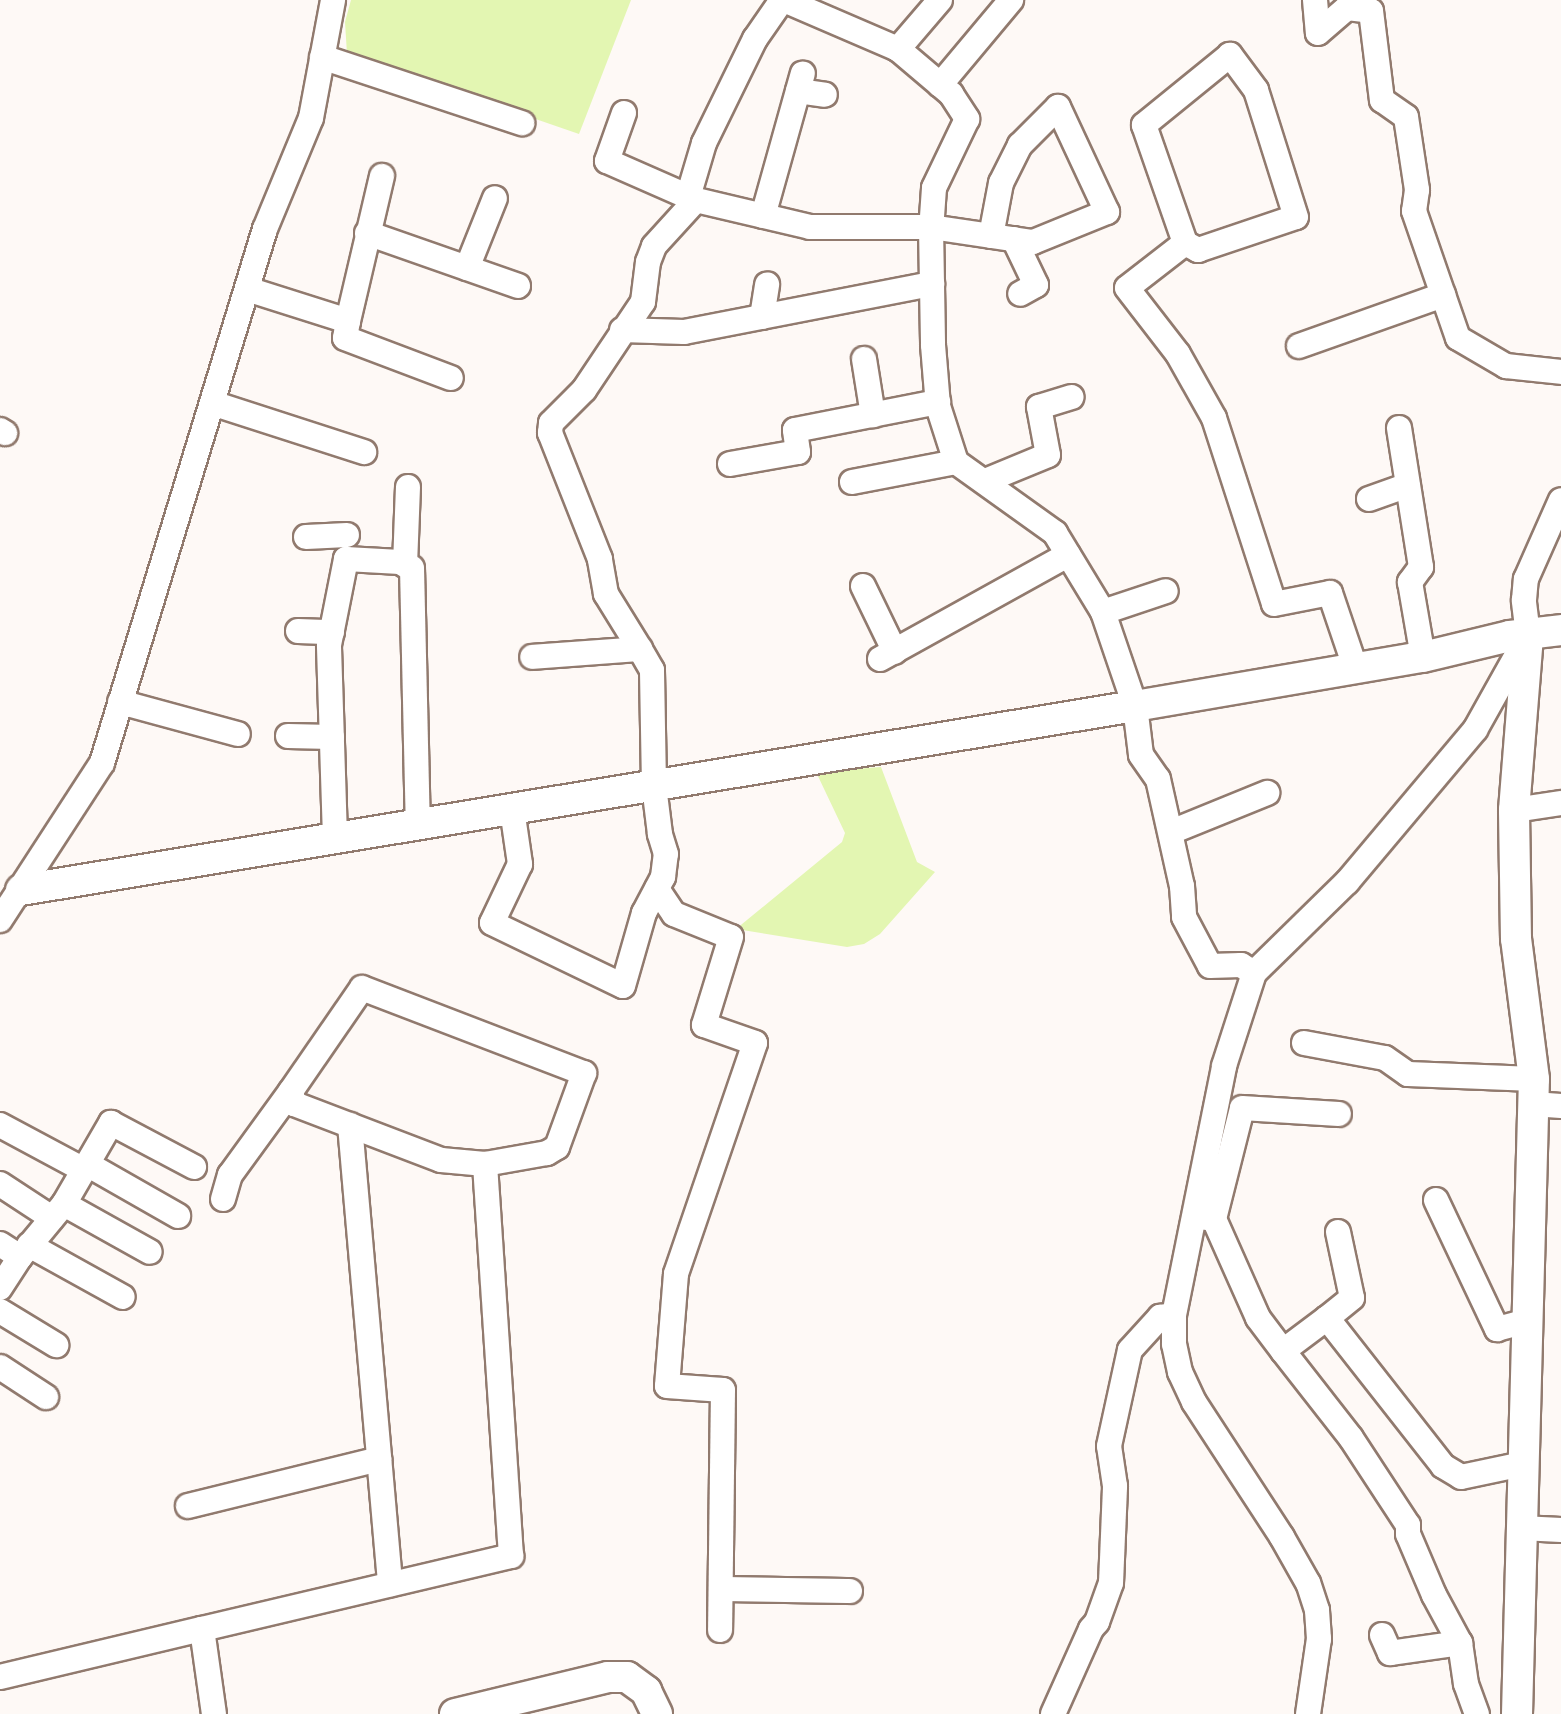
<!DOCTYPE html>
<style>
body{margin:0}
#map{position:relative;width:1561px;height:1714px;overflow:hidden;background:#fef9f6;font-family:"DejaVu Sans",sans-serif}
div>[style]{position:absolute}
.green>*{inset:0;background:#e3f6b2}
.roads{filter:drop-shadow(2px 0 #917a6e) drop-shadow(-2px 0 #917a6e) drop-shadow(0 2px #917a6e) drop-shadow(0 -2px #917a6e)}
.minor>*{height:24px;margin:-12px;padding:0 12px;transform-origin:12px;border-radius:12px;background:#fff}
.tertiary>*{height:30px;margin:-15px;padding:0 15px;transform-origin:15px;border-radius:15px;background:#fff}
span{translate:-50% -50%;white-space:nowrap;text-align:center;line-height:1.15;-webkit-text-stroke:7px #fff;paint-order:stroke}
</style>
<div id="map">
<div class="green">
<div style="clip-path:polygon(351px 0,631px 0,579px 134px,347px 54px,345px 22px)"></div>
<div style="clip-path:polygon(881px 767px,917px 862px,935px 872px,880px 934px,864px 944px,847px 947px,736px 929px,842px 842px,845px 833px,816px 772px)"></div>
</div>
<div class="roads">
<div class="minor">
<div style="left:784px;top:0;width:124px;rotate:23.3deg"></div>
<div style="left:940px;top:0;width:65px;rotate:130.6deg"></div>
<div style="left:898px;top:49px;width:70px;rotate:40.3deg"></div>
<div style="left:951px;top:94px;width:30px;rotate:57deg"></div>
<div style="left:967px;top:119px;width:76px;rotate:115.6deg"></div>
<div style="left:934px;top:188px;width:39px;rotate:94deg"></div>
<div style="left:931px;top:227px;width:118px;rotate:89deg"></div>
<div style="left:933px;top:345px;width:61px;rotate:85.3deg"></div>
<div style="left:938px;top:406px;width:59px;rotate:72.2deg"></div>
<div style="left:956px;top:462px;width:122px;rotate:35.6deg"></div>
<div style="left:1055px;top:533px;width:92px;rotate:58.7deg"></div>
<div style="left:1103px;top:612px;width:99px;rotate:71.2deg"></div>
<div style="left:1135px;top:706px;width:49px;rotate:83deg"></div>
<div style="left:1141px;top:755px;width:29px;rotate:55deg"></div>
<div style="left:1158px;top:779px;width:110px;rotate:77.4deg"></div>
<div style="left:1182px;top:886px;width:31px;rotate:86deg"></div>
<div style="left:1184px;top:917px;width:55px;rotate:62deg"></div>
<div style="left:1210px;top:966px;width:31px;rotate:-2deg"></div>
<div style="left:1241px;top:965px;width:15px;rotate:32deg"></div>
<div style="left:1315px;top:0;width:33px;rotate:85deg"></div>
<div style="left:1318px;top:33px;width:38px;rotate:-41deg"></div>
<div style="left:1347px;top:8px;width:24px;rotate:7deg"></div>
<div style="left:1371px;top:11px;width:90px;rotate:83deg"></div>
<div style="left:1382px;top:100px;width:29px;rotate:35deg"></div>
<div style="left:1406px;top:117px;width:74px;rotate:81.4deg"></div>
<div style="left:1417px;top:190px;width:21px;rotate:98deg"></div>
<div style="left:1414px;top:211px;width:134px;rotate:70.9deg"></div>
<div style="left:1458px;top:338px;width:56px;rotate:30.3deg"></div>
<div style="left:1506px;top:366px;width:55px;rotate:6.2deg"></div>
<div style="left:322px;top:57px;width:211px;rotate:18.3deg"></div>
<div style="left:940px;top:85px;width:111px;rotate:-50.1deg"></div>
<div style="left:798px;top:91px;width:27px;rotate:8deg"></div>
<div style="left:624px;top:113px;width:51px;rotate:109.5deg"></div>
<div style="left:607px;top:161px;width:97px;rotate:23.7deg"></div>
<div style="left:688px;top:197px;width:56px;rotate:-73.5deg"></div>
<div style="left:704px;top:143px;width:116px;rotate:-63.9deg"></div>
<div style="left:755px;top:39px;width:47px;rotate:-55.3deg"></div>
<div style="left:763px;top:216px;width:148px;rotate:-74.4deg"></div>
<div style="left:367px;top:233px;width:160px;rotate:19.3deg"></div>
<div style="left:1014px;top:239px;width:51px;rotate:64.4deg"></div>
<div style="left:1036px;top:285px;width:18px;rotate:151deg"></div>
<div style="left:1185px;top:243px;width:15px;rotate:28deg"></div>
<div style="left:1198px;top:250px;width:103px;rotate:-18.6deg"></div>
<div style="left:1296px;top:217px;width:133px;rotate:-107.5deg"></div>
<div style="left:1256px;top:90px;width:44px;rotate:-126.6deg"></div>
<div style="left:1230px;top:55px;width:111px;rotate:140.9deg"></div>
<div style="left:1144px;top:125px;width:125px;rotate:70.8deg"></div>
<div style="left:1185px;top:243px;width:73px;rotate:142.2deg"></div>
<div style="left:1127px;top:288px;width:83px;rotate:52.3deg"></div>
<div style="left:1178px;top:354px;width:73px;rotate:60.6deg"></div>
<div style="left:1214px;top:418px;width:195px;rotate:72.1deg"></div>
<div style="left:1274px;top:604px;width:57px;rotate:-11.1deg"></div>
<div style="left:1330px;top:593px;width:78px;rotate:71.3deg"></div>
<div style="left:467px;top:268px;width:75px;rotate:-68.2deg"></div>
<div style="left:247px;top:289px;width:106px;rotate:17.6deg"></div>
<div style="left:348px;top:321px;width:17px;rotate:100deg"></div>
<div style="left:345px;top:338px;width:113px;rotate:20.7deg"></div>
<div style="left:762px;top:317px;width:33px;rotate:-81deg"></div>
<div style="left:348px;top:321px;width:149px;rotate:-76.8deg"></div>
<div style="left:622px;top:330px;width:62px;rotate:1.8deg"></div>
<div style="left:684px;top:332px;width:253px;rotate:-11deg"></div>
<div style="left:1299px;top:346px;width:153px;rotate:-19.5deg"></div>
<div style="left:864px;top:359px;width:57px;rotate:80.9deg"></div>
<div style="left:212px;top:403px;width:160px;rotate:17.9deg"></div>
<div style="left:1399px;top:428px;width:141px;rotate:81deg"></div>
<div style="left:1421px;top:567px;width:19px;rotate:126deg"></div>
<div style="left:1410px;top:582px;width:76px;rotate:80.2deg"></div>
<div style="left:0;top:430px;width:6px;rotate:31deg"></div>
<div style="left:730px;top:464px;width:69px;rotate:-10deg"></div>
<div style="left:798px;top:452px;width:22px;rotate:-98deg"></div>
<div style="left:795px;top:430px;width:146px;rotate:-11.1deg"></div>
<div style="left:985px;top:481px;width:68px;rotate:-22.4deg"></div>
<div style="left:1048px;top:455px;width:49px;rotate:-100.6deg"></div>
<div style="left:1039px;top:407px;width:34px;rotate:-17deg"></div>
<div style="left:852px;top:482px;width:106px;rotate:-10.9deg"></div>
<div style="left:1369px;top:499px;width:41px;rotate:-19.7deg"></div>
<div style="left:306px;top:537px;width:41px;rotate:-2.8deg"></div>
<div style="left:405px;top:565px;width:78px;rotate:-87.8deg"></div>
<div style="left:863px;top:586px;width:73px;rotate:64.1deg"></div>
<div style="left:1103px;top:612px;width:66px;rotate:-18.4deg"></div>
<div style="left:298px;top:631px;width:34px;rotate:2deg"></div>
<div style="left:640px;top:649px;width:65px;rotate:-121.7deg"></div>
<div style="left:606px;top:594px;width:36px;rotate:-100deg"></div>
<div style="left:600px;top:559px;width:136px;rotate:-111.6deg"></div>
<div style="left:550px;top:433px;width:10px;rotate:-84deg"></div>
<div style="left:551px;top:423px;width:47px;rotate:-45deg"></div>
<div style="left:584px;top:390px;width:106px;rotate:-56.2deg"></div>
<div style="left:643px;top:302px;width:40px;rotate:-82.9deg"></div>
<div style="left:648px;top:262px;width:17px;rotate:-69deg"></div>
<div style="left:654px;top:246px;width:62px;rotate:-47.6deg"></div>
<div style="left:696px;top:200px;width:117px;rotate:13.3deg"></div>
<div style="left:810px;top:227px;width:121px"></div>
<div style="left:931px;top:227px;width:103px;rotate:8.4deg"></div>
<div style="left:1033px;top:242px;width:80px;rotate:-22.1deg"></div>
<div style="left:1107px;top:212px;width:116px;rotate:-115deg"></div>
<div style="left:1058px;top:107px;width:54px;rotate:135deg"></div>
<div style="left:1020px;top:145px;width:42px;rotate:116.6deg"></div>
<div style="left:1001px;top:183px;width:54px;rotate:100.7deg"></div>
<div style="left:880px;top:659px;width:215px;rotate:-29deg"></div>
<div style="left:120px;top:702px;width:122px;rotate:15.2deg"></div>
<div style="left:288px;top:736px;width:44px;rotate:1.3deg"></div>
<div style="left:512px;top:809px;width:56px;rotate:81.7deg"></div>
<div style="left:520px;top:864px;width:65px;rotate:115.4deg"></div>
<div style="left:492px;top:923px;width:145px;rotate:25.7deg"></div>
<div style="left:623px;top:986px;width:76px;rotate:-74deg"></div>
<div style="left:644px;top:913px;width:41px;rotate:-62.2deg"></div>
<div style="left:663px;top:877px;width:23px;rotate:-83deg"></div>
<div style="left:666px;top:854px;width:21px;rotate:-107deg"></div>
<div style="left:660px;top:834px;width:48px;rotate:-97.1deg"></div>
<div style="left:654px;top:786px;width:116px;rotate:-91deg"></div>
<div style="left:652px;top:670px;width:24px;rotate:-120deg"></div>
<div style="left:640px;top:649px;width:108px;rotate:175.8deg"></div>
<div style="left:1514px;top:810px;width:48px;rotate:-8.5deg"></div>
<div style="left:1171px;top:832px;width:104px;rotate:-22.1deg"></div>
<div style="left:335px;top:838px;width:193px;rotate:-91.8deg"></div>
<div style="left:329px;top:645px;width:88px;rotate:-78.8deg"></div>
<div style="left:346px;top:559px;width:54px;rotate:3.2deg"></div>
<div style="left:400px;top:562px;width:13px;rotate:27deg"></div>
<div style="left:412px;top:568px;width:257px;rotate:88.7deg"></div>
<div style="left:657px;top:889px;width:30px;rotate:56deg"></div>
<div style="left:674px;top:914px;width:61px;rotate:22deg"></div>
<div style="left:731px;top:937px;width:92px;rotate:107.1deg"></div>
<div style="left:704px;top:1025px;width:54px;rotate:19.4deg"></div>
<div style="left:755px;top:1043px;width:244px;rotate:108.9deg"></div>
<div style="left:676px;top:1274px;width:112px;rotate:94.6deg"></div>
<div style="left:667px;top:1386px;width:56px;rotate:4.1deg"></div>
<div style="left:723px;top:1390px;width:240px;rotate:90.7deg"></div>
<div style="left:0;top:920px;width:187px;rotate:-57deg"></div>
<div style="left:102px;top:763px;width:558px;rotate:-73.03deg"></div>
<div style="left:265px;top:229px;width:120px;rotate:-67.5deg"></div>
<div style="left:311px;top:118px;width:120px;rotate:-79.4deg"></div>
<div style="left:362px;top:988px;width:238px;rotate:21deg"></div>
<div style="left:584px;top:1073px;width:79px;rotate:110deg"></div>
<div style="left:557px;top:1147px;width:12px;rotate:149deg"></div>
<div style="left:547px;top:1153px;width:63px;rotate:169.9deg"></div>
<div style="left:485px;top:1164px;width:44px;rotate:-174.8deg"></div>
<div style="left:441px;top:1160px;width:157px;rotate:-159.1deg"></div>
<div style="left:294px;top:1104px;width:13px;rotate:-103deg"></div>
<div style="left:291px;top:1091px;width:125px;rotate:-55.4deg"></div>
<div style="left:1304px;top:1043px;width:82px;rotate:10.5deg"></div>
<div style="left:1385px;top:1058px;width:28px;rotate:35deg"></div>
<div style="left:1408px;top:1074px;width:126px;rotate:2.3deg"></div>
<div style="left:1533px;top:1104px;width:28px;rotate:4deg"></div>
<div style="left:0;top:1125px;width:95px;rotate:28.2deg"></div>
<div style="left:350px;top:1125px;width:461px;rotate:85deg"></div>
<div style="left:87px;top:1164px;width:105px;rotate:29.7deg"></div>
<div style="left:0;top:1184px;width:62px;rotate:33.2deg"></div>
<div style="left:223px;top:1199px;width:25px;rotate:-74deg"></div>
<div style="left:230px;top:1175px;width:104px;rotate:-54deg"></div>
<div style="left:1436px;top:1200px;width:143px;rotate:64.7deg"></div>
<div style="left:1497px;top:1329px;width:31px;rotate:-15deg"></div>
<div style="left:64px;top:1204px;width:98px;rotate:29.2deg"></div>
<div style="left:1200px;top:1217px;width:14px;rotate:8deg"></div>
<div style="left:1214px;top:1219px;width:108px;rotate:66deg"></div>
<div style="left:1258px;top:1318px;width:41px;rotate:52.9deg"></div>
<div style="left:1214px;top:1219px;width:114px;rotate:-75.8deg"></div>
<div style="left:1242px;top:1108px;width:97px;rotate:3.5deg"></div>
<div style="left:1338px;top:1232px;width:67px;rotate:78deg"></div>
<div style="left:1352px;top:1298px;width:32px;rotate:141deg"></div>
<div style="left:1327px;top:1318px;width:188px;rotate:51.9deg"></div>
<div style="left:1443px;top:1466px;width:21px;rotate:31deg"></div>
<div style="left:1461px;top:1477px;width:63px;rotate:-11.8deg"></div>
<div style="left:0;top:1244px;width:24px;rotate:33deg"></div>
<div style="left:20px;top:1257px;width:37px;rotate:123deg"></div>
<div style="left:29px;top:1245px;width:107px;rotate:29deg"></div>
<div style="left:20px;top:1257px;width:69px;rotate:-50.3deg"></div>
<div style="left:64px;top:1204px;width:94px;rotate:-59.9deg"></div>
<div style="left:111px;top:1123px;width:94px;rotate:27.9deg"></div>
<div style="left:0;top:1311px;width:66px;rotate:31.3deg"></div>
<div style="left:1327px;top:1318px;width:55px;rotate:143.1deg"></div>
<div style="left:1283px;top:1351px;width:110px;rotate:52deg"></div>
<div style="left:1351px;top:1438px;width:104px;rotate:56.8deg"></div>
<div style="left:1408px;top:1525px;width:9px;rotate:90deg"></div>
<div style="left:1408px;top:1534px;width:66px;rotate:66.9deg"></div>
<div style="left:1434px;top:1595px;width:55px;rotate:61.6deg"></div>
<div style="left:1460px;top:1643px;width:41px;rotate:81.7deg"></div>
<div style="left:1466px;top:1684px;width:32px;rotate:70deg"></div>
<div style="left:0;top:1367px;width:55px;rotate:33.1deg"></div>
<div style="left:188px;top:1506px;width:197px;rotate:-13.8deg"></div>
<div style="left:1521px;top:1528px;width:40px;rotate:2.9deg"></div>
<div style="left:721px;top:1589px;width:129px;rotate:0.9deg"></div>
<div style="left:202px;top:1629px;width:318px;rotate:-13.3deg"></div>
<div style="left:511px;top:1556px;width:393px;rotate:-93.8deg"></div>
<div style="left:1382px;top:1635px;width:20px;rotate:66deg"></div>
<div style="left:1390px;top:1653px;width:71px;rotate:-8.1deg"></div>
<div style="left:0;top:1677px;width:208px;rotate:-13.4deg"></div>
<div style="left:202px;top:1629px;width:86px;rotate:82deg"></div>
<div style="left:1053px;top:1714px;width:93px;rotate:-65.9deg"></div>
<div style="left:1091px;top:1629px;width:9px;rotate:-49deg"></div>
<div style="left:1097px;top:1622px;width:41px;rotate:-70.3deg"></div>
<div style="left:1111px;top:1583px;width:97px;rotate:-87.6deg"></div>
<div style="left:1115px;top:1486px;width:40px;rotate:-98.5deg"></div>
<div style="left:1109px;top:1446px;width:98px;rotate:-77.7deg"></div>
<div style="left:1130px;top:1350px;width:45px;rotate:-47.7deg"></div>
<div style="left:1160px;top:1317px;width:14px;rotate:-8deg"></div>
<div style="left:1308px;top:1714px;width:76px;rotate:-81.7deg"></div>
<div style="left:1319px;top:1639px;width:29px;rotate:-94deg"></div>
<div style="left:1317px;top:1610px;width:28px;rotate:-108deg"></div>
<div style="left:1308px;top:1583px;width:53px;rotate:-119.5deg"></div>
<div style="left:1282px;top:1537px;width:161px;rotate:-123.1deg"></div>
<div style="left:1194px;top:1402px;width:33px;rotate:-115deg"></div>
<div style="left:1180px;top:1372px;width:29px;rotate:-102deg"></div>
<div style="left:1174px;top:1344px;width:29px;rotate:-90deg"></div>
<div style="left:1174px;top:1315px;width:254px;rotate:-78.6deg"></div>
<div style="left:1224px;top:1066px;width:98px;rotate:-72.1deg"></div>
<div style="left:1254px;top:973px;width:130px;rotate:-44.4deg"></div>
<div style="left:1347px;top:882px;width:199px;rotate:-49.9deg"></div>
<div style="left:1475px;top:730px;width:109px;rotate:-60.8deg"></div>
<div style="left:1528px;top:635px;width:35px;rotate:-97deg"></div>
<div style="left:1524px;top:600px;width:21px;rotate:-85deg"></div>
<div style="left:1526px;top:579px;width:86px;rotate:-66.1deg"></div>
</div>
<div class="tertiary">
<div style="left:21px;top:890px;width:1129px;rotate:-9.38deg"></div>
<div style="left:1135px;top:706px;width:292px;rotate:-9.7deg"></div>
<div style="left:1423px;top:657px;width:89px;rotate:-13.6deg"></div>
<div style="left:1510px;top:636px;width:51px;rotate:-6.7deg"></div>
<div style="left:455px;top:1714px;width:157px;rotate:-13.6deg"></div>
<div style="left:608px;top:1677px;width:19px"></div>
<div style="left:627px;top:1677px;width:24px;rotate:36deg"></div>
<div style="left:646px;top:1691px;width:25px;rotate:64deg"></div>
<div style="left:1517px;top:1714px;width:635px;rotate:-88.47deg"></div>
<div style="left:1534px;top:1079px;width:141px;rotate:-97.3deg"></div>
<div style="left:1516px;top:939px;width:129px;rotate:-90.9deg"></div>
<div style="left:1514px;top:810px;width:176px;rotate:-85.4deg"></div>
</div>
</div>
</div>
